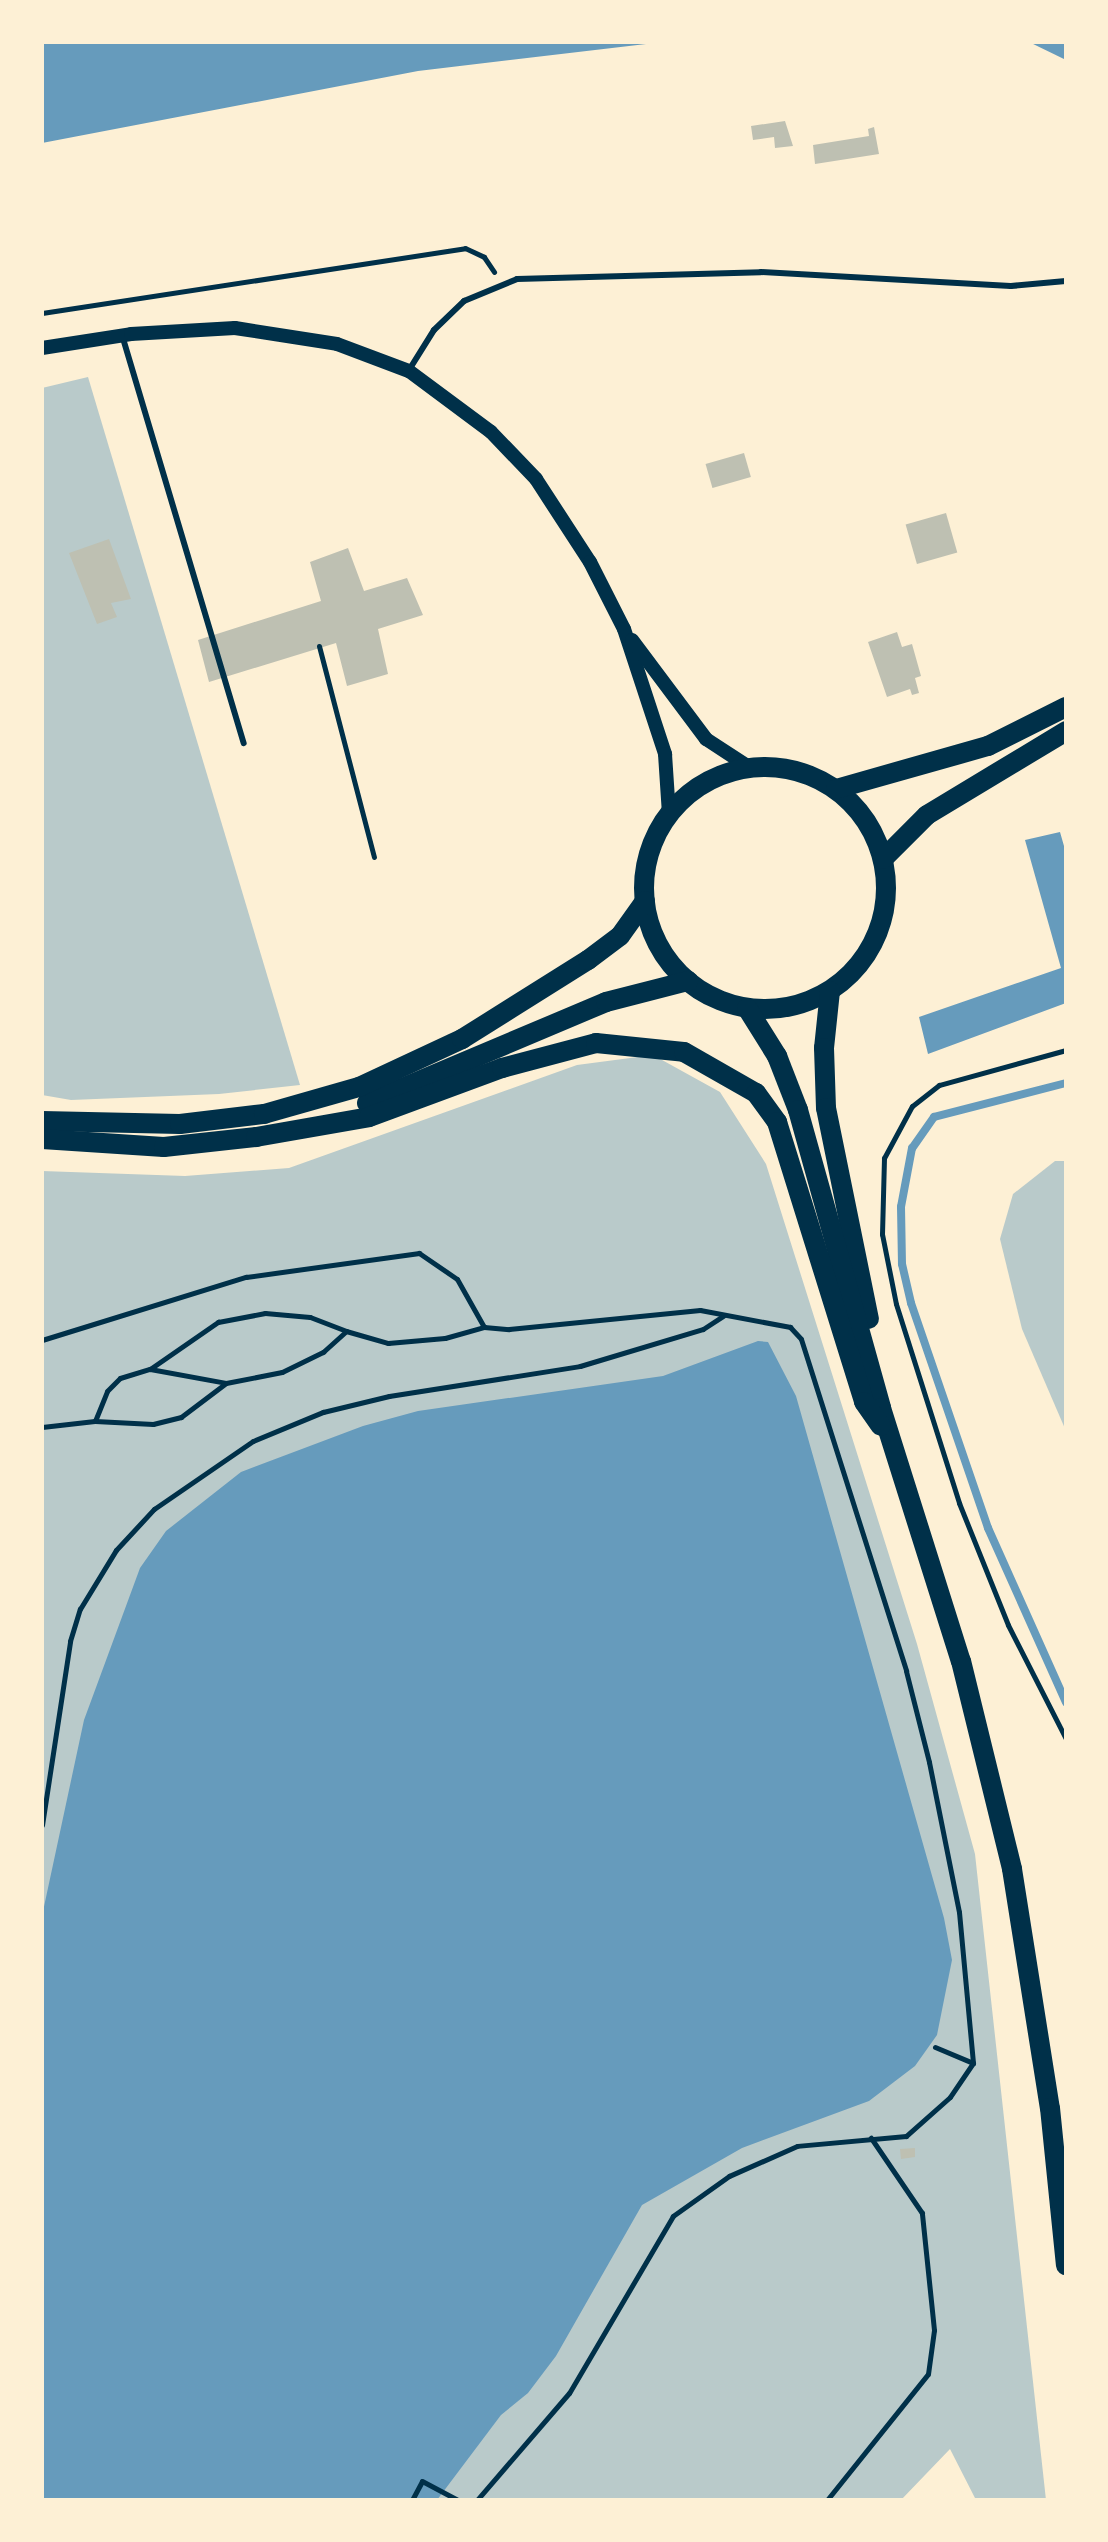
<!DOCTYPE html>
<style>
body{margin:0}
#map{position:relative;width:1108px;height:2542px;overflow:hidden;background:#fdf0d5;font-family:"Fira Sans",sans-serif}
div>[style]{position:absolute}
.green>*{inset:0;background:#b9caca}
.water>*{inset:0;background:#669bbc}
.stream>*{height:8px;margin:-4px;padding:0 4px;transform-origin:4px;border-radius:4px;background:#669bbc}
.building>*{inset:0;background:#bec0b2;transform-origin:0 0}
.path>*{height:5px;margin:-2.5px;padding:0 2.5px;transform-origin:2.5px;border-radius:2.5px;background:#003049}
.service>*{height:6px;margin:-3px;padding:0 3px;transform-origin:3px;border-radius:3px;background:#003049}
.tertiary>*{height:14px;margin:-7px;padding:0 7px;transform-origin:7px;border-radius:7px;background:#003049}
.primary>*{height:20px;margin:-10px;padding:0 10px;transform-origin:10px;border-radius:10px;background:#003049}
.primary>.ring{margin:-10px;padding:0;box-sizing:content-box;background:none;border:20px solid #003049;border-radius:50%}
span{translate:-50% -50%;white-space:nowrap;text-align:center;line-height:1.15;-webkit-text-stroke:6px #fdf0d5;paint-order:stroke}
.frame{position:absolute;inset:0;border:44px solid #fdf0d5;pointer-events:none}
</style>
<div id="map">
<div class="green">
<div style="clip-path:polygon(88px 377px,300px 1085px,219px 1094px,71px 1100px,42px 1095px,42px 388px)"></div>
<div style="clip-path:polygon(653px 1055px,720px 1092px,766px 1164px,917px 1644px,975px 1854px,1046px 2500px,976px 2500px,950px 2449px,901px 2500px,42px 2500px,42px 1171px,185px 1176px,289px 1168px,577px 1065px)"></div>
<div style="clip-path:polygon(1055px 1161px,1066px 1161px,1066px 1431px,1022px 1329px,1000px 1239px,1013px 1194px)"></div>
</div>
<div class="water">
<div style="clip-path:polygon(42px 42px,663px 42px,418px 71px,42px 143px)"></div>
<div style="clip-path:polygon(1029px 42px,1066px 42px,1066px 60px)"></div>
<div style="clip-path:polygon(1060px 832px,1066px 853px,1066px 1003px,928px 1054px,919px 1017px,1061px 968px,1025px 840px)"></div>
<div style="clip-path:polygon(758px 1341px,768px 1342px,796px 1396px,944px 1918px,952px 1960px,937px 2035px,915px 2066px,869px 2101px,742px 2148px,642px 2205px,556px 2356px,528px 2393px,501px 2415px,437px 2500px,42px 2500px,42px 1916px,84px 1720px,140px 1568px,166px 1531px,241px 1472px,363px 1426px,418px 1411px,663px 1376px)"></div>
</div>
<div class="stream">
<div style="left:1066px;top:1083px;width:136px;rotate:165.6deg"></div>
<div style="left:934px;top:1117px;width:38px;rotate:125deg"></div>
<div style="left:912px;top:1148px;width:60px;rotate:100.6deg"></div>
<div style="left:901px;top:1207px;width:57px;rotate:89deg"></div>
<div style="left:902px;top:1264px;width:40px;rotate:77deg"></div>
<div style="left:911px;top:1303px;width:238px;rotate:71.1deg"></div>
<div style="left:988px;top:1528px;width:191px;rotate:65.9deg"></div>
</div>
<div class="building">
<div style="clip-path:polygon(785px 121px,793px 146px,775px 148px,774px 137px,753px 140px,751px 126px)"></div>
<div style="clip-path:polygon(874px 127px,879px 154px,815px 164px,813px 145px,869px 136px,868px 129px)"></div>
<div style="left:744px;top:453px;width:25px;height:40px;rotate:74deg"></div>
<div style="left:946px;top:513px;width:41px;height:42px;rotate:74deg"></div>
<div style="clip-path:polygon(109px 539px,131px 599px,111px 603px,117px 617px,97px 624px,69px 553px)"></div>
<div style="clip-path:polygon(348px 548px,364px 591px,407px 578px,423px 615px,378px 629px,388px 674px,347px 686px,336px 643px,209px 682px,198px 640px,321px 601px,310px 562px)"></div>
<div style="clip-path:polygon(897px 632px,902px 647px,912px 644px,921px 676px,915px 678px,919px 693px,912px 695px,910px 689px,887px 697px,868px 642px)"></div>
<div style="clip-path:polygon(915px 2148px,915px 2157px,901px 2159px,900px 2149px)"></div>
</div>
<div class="path">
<div style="left:42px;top:313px;width:428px;rotate:-8.7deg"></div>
<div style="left:465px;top:248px;width:21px;rotate:25deg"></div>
<div style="left:484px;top:257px;width:18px;rotate:56deg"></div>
<div style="left:319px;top:646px;width:218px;rotate:75.4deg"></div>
<div style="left:1066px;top:1050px;width:132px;rotate:164.6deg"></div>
<div style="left:939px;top:1085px;width:34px;rotate:142deg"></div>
<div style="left:912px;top:1106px;width:59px;rotate:118.3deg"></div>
<div style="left:884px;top:1158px;width:76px;rotate:91.5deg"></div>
<div style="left:882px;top:1234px;width:71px;rotate:78.7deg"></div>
<div style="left:896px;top:1304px;width:209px;rotate:72.4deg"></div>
<div style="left:959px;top:1503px;width:131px;rotate:68.1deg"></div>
<div style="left:1008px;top:1625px;width:128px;rotate:63deg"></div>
<div style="left:42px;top:1340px;width:214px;rotate:-17.2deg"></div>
<div style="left:246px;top:1277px;width:175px;rotate:-7.9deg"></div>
<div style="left:419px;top:1253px;width:46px;rotate:34.4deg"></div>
<div style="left:457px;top:1279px;width:55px;rotate:60.6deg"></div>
<div style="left:484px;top:1327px;width:25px;rotate:5deg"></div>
<div style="left:509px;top:1329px;width:192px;rotate:-5.7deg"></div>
<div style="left:700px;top:1310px;width:92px;rotate:10.7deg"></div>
<div style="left:790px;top:1327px;width:16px;rotate:47deg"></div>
<div style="left:801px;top:1339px;width:348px;rotate:72.4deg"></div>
<div style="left:906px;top:1671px;width:94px;rotate:75.8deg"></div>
<div style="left:929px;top:1762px;width:153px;rotate:78.7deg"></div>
<div style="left:959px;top:1912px;width:152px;rotate:84.7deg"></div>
<div style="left:973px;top:2063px;width:41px;rotate:124.1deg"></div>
<div style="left:950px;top:2097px;width:59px;rotate:138.4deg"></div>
<div style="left:906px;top:2136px;width:109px;rotate:174.8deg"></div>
<div style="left:797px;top:2146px;width:74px;rotate:156.2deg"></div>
<div style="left:729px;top:2176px;width:69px;rotate:144.5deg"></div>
<div style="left:673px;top:2216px;width:205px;rotate:120.4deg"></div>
<div style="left:569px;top:2393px;width:141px;rotate:130.7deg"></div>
<div style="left:150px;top:1369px;width:83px;rotate:-34.7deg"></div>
<div style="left:218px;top:1322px;width:48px;rotate:-10.8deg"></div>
<div style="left:265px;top:1313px;width:45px;rotate:5.1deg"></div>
<div style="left:310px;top:1317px;width:39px;rotate:21deg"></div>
<div style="left:95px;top:1421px;width:58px;rotate:3deg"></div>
<div style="left:153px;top:1424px;width:29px;rotate:-14deg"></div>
<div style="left:181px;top:1417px;width:56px;rotate:-37.1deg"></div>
<div style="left:42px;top:1427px;width:53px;rotate:-6.5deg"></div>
<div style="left:95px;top:1421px;width:32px;rotate:-68deg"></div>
<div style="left:107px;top:1391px;width:18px;rotate:-45deg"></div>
<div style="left:120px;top:1378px;width:31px;rotate:-17deg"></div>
<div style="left:150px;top:1369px;width:77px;rotate:10.4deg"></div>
<div style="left:226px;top:1383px;width:57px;rotate:-11.1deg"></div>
<div style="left:282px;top:1372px;width:46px;rotate:-26deg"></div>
<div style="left:323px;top:1352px;width:31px;rotate:-42deg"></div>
<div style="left:346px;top:1331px;width:44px;rotate:15.9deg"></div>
<div style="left:388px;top:1343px;width:57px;rotate:-5deg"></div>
<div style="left:445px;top:1338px;width:41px;rotate:-15.8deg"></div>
<div style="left:42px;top:1825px;width:186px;rotate:-81.3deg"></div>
<div style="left:70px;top:1641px;width:34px;rotate:-73deg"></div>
<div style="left:80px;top:1609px;width:69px;rotate:-58.6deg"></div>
<div style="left:116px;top:1550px;width:56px;rotate:-47.2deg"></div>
<div style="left:154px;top:1509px;width:120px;rotate:-34.5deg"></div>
<div style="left:253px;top:1441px;width:76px;rotate:-22.5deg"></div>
<div style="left:323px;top:1412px;width:68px;rotate:-13.6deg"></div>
<div style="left:389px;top:1396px;width:193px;rotate:-8.9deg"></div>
<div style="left:580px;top:1366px;width:128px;rotate:-16.7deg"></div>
<div style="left:703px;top:1329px;width:24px;rotate:-33deg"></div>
<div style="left:935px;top:2047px;width:41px;rotate:22.8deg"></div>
<div style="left:412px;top:2500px;width:21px;rotate:-62deg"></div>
<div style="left:422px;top:2481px;width:40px;rotate:28deg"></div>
<div style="left:827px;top:2500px;width:161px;rotate:-51.3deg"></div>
<div style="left:928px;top:2374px;width:44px;rotate:-82.2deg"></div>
<div style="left:934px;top:2330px;width:118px;rotate:-95.9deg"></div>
<div style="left:922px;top:2213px;width:91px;rotate:-124.2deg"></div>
</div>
<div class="service">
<div style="left:122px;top:335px;width:426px;rotate:73.4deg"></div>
<div style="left:409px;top:370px;width:47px;rotate:-58deg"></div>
<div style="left:434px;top:330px;width:42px;rotate:-44deg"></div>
<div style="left:464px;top:301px;width:57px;rotate:-22.5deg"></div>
<div style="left:517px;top:279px;width:244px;rotate:-1.6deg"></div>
<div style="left:761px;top:272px;width:250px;rotate:3.2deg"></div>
<div style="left:1011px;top:286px;width:55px;rotate:-5.2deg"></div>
</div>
<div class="tertiary">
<div style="left:42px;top:348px;width:90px;rotate:-8.9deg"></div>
<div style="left:131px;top:334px;width:104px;rotate:-3.3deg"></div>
<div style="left:235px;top:328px;width:103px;rotate:8.9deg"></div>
<div style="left:337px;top:344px;width:77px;rotate:20.6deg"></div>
<div style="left:409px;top:371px;width:102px;rotate:36.6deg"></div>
<div style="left:491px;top:432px;width:65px;rotate:46.2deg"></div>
<div style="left:536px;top:479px;width:99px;rotate:57deg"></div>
<div style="left:590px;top:562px;width:75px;rotate:63.1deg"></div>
<div style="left:624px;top:629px;width:132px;rotate:71.8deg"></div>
<div style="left:665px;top:754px;width:60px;rotate:86.2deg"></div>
<div style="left:632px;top:640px;width:124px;rotate:53.2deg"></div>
<div style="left:706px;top:739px;width:51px;rotate:33.1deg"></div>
</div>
<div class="primary">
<div class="ring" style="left:644px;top:767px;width:222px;height:222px"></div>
<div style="left:836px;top:789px;width:158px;rotate:-15.8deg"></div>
<div style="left:988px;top:746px;width:87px;rotate:-26.6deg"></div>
<div style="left:883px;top:859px;width:62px;rotate:-45deg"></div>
<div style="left:927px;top:815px;width:162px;rotate:-31.1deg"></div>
<div style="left:830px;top:991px;width:57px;rotate:96deg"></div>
<div style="left:824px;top:1048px;width:60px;rotate:88.1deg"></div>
<div style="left:826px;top:1108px;width:215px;rotate:78.5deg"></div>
<div style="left:747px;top:1008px;width:57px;rotate:58deg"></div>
<div style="left:777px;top:1056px;width:58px;rotate:68.7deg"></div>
<div style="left:798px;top:1110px;width:309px;rotate:74.4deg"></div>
<div style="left:881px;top:1408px;width:265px;rotate:72.5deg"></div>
<div style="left:961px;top:1661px;width:214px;rotate:76.2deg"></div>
<div style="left:1012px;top:1869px;width:242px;rotate:81deg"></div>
<div style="left:1050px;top:2108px;width:158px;rotate:84.2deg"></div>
<div style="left:367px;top:1103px;width:259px;rotate:-22.9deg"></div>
<div style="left:606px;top:1002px;width:85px;rotate:-14.4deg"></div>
<div style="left:42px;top:1121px;width:138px;rotate:1.2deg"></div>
<div style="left:180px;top:1124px;width:85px;rotate:-6.8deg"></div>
<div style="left:264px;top:1114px;width:99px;rotate:-15.9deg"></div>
<div style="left:359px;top:1087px;width:114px;rotate:-25deg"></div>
<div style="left:462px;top:1039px;width:149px;rotate:-32.1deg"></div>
<div style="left:588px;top:960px;width:40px;rotate:-37deg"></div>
<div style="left:620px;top:936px;width:43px;rotate:-54.5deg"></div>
<div style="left:42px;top:1139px;width:122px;rotate:3.8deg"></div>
<div style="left:164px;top:1147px;width:93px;rotate:-6.2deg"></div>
<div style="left:256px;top:1137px;width:115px;rotate:-10deg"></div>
<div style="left:369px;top:1117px;width:142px;rotate:-20.2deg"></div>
<div style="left:502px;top:1068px;width:97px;rotate:-14.9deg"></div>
<div style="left:596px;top:1043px;width:88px;rotate:5.8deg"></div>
<div style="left:684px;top:1052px;width:83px;rotate:29.7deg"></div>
<div style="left:756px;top:1093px;width:36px;rotate:54deg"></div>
<div style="left:777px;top:1122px;width:293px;rotate:72.7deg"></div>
<div style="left:864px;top:1402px;width:29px;rotate:55deg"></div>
</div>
<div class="frame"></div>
</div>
